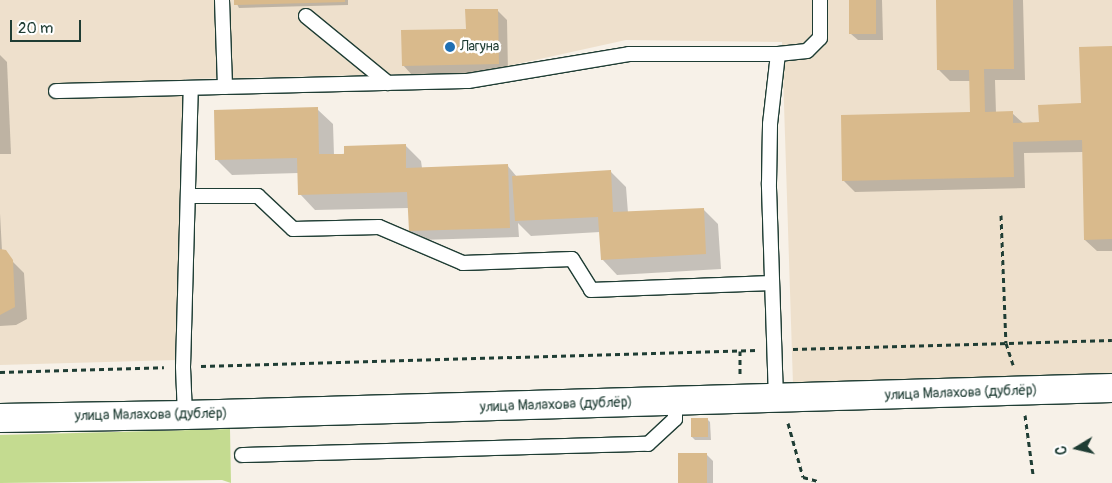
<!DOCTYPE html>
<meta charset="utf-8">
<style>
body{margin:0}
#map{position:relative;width:1112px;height:483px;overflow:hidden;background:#f7f1e8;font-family:Pangolin,sans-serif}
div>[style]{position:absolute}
.built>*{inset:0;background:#eee0cc}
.green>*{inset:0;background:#c4db90}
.shadow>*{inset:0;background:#0003}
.building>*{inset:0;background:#d9ba8c;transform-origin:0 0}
.path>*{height:3px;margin-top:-1.5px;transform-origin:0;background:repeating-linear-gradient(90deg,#1f3d34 0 5px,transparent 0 9px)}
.roads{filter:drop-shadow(1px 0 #1f3d34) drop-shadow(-1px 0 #1f3d34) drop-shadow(0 1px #1f3d34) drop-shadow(0 -1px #1f3d34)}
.service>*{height:14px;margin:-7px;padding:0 7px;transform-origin:7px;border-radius:7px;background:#fff}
.minor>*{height:28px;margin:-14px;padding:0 14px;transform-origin:14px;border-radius:14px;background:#fff}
.dots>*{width:14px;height:14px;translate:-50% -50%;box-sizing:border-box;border:2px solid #fff;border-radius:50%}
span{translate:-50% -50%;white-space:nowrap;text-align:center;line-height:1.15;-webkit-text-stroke:5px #fff;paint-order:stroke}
.poi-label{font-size:14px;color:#1f3d34}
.left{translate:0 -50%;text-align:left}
.street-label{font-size:14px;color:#1f3d34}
.north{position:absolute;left:1052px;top:423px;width:50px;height:50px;-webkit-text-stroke:4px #fff;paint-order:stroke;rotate:261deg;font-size:14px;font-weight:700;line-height:20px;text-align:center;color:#1f3d34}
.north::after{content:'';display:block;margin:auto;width:18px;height:22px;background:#1f3d34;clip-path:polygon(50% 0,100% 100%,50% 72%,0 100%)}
.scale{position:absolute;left:10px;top:20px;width:71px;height:22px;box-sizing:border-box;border:2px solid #1f3d34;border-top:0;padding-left:6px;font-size:15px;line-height:18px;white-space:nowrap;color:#1f3d34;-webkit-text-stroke:4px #fff;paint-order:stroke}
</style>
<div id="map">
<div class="built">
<div style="clip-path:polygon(0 0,1112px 0,1112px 378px,793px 385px,782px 42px,626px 40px,476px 73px,185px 79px,177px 360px,0 365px)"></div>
</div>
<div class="green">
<div style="clip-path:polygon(230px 429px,231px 483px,222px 480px,0 483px,0 435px)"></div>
</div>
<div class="shadow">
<div style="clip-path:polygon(235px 0,348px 0,348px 5px,239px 8px)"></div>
<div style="clip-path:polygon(850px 0,882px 0,883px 40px,858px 40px,851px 34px)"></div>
<div style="clip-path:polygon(937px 0,1023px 0,1025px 80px,995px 80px,996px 113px,1012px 113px,1023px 123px,1040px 123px,1082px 104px,1112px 47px,1112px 251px,1097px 251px,1085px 240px,1083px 152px,1024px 153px,1025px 188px,855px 192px,843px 180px,971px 114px,971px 81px,950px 81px,939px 70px)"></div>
<div style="clip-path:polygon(497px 10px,507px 20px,508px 73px,412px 75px,403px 65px,467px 30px)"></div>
<div style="clip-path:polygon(0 55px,7px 62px,11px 154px,0 154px)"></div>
<div style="clip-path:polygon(317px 109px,333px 124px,334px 155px,406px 146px,421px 161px,422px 168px,507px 165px,517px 177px,611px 172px,626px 187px,628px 213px,703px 209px,718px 224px,721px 269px,617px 275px,602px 259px,600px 232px,531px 236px,518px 223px,519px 237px,420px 240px,410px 231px,409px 208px,315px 210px,300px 194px,299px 173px,232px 175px,216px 159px)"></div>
<div style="clip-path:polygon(0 213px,2px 251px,24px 273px,27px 319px,16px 325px,0 326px)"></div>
<div style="clip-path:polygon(707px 419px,710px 422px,711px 440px,695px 440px,692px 437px)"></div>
<div style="clip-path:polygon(707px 455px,713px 461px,713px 483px,679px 483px)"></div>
</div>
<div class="building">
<div style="clip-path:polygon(234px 0,345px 0,345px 2px,234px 5px)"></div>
<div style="left:849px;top:0;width:27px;height:34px"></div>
<div style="clip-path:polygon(936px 0,1013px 0,1014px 69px,984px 69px,985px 112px,1013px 111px,1013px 123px,1039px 122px,1038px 105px,1081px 103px,1079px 47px,1112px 46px,1112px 239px,1084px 240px,1082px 140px,1013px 142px,1014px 177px,842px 181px,841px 115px,970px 112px,969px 70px,937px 70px)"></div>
<div style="clip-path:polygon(465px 9px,498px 9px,499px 64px,402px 66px,401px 30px,466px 29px)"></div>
<div style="clip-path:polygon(318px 107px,319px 154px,344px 154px,344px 146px,406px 144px,406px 168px,508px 164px,510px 228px,409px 231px,407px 192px,298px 195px,297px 158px,215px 160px,214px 110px)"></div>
<div style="clip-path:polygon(611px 170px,613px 212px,704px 208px,706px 254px,601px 260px,598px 217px,515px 221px,512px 176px)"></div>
<div style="clip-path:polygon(0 249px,6px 250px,13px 260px,15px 307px,0 315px)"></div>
<div style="left:691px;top:418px;width:17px;height:19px"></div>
<div style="left:707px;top:453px;width:30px;height:29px;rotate:90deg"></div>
</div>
<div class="path">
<div style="left:1001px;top:215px;width:128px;rotate:87.8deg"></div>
<div style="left:1006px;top:343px;width:23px;rotate:72deg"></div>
<div style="left:793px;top:349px;width:319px;rotate:-1.6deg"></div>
<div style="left:740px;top:351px;width:24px;rotate:90deg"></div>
<div style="left:201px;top:366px;width:556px;rotate:-1.65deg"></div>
<div style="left:0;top:372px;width:164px;rotate:-1.7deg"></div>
<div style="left:1025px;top:415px;width:60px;rotate:82.3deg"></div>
<div style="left:788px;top:423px;width:56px;rotate:74.5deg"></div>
<div style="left:803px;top:477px;width:16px;rotate:15deg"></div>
</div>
<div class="roads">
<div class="service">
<div style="left:222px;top:0;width:87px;rotate:88deg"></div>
<div style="left:306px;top:16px;width:106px;rotate:39.3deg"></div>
<div style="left:56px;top:91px;width:412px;rotate:-1.4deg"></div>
<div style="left:468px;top:81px;width:163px;rotate:-9.5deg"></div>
<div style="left:629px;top:54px;width:149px"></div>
<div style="left:189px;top:196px;width:69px"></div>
<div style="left:258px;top:196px;width:48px;rotate:43.3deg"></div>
<div style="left:293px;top:229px;width:86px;rotate:-1.3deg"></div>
<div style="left:379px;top:227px;width:91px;rotate:23.2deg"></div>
<div style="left:463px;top:263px;width:109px;rotate:-2.1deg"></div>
<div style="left:572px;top:259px;width:36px;rotate:58deg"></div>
<div style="left:591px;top:290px;width:181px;rotate:-2.2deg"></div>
<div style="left:776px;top:399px;width:216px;rotate:-91.9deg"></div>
<div style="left:769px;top:183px;width:59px;rotate:-89deg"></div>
<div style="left:770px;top:124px;width:70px;rotate:-83.5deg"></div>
<div style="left:778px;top:54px;width:29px;rotate:-6deg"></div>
<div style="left:807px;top:51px;width:18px;rotate:-45deg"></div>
<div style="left:820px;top:38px;width:38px;rotate:-90deg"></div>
<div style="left:185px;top:415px;width:48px;rotate:-92.4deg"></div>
<div style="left:183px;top:367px;width:279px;rotate:-88.4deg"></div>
<div style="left:242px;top:455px;width:406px;rotate:-1.6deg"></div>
<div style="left:648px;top:444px;width:37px;rotate:-43deg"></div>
<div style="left:675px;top:419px;width:17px;rotate:-90deg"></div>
</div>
<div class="minor">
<div style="left:0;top:418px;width:185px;rotate:-0.9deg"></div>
<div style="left:185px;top:415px;width:927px;rotate:-1.67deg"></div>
</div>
</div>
<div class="dots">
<div style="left:450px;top:47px;background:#1f6fb2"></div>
</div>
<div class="poi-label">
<span class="left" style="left:460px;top:47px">Лагуна</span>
</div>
<div class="street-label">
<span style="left:961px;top:393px;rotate:-2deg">улица Малахова (дублёр)</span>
<span style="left:556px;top:405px;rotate:-2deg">улица Малахова (дублёр)</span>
<span style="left:151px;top:415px;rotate:-1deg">улица Малахова (дублёр)</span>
</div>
<div class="north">С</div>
<div class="scale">20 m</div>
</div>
